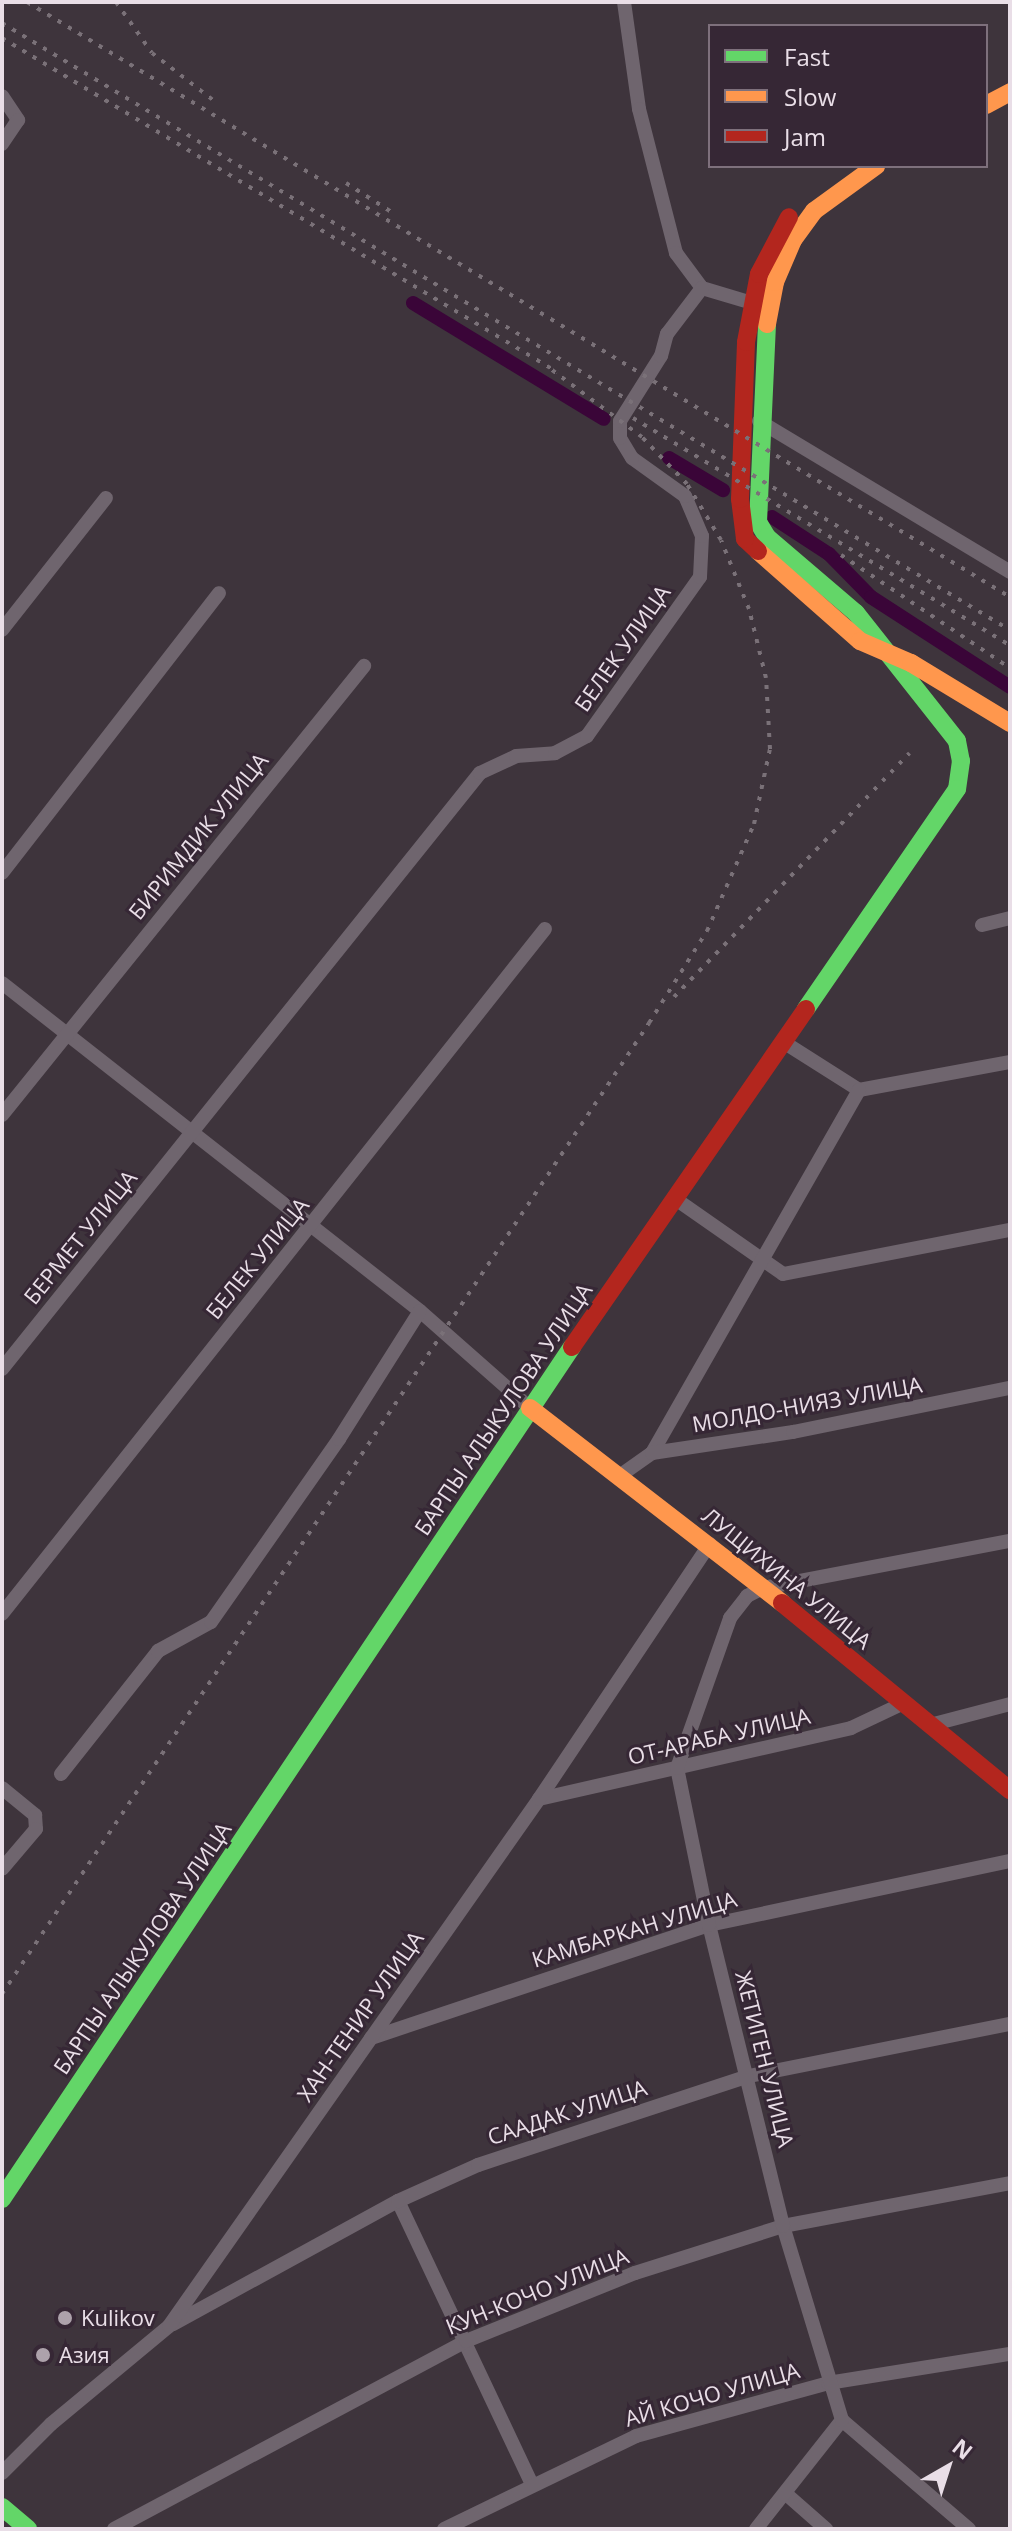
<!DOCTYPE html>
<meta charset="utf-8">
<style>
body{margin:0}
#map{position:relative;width:1012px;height:2531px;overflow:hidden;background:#3e343c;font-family:"Open Sans",sans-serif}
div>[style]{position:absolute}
.canal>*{height:14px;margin:-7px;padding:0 7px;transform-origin:7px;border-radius:7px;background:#3a0538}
.street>*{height:14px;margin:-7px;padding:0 7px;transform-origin:7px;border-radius:7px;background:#6f656e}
.fast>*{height:18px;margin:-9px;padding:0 9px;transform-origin:9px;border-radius:9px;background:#63d668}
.slow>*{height:18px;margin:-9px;padding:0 9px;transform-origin:9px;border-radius:9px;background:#ff974d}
.jam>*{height:18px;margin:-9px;padding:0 9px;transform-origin:9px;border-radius:9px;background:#b3261e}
.rail>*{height:4px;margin-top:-2px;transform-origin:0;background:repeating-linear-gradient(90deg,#7a7178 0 4px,transparent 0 12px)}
.dots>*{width:22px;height:22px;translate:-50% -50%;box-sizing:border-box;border:4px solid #362735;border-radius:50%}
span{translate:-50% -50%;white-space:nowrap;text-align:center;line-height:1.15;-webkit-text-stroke:6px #362735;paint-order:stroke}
.street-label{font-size:22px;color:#e9dee7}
.poi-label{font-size:22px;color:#e9dee7}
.left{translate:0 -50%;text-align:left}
.frame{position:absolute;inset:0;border:4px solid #e9dee7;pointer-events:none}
.legend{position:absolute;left:708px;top:24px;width:280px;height:144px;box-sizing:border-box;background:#362735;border:2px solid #7e707c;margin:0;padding:10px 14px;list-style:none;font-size:24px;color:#e9dee7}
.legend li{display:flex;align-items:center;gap:16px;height:40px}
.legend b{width:40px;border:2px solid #7e707c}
.north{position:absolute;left:908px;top:2427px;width:80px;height:80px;-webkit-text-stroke:6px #362735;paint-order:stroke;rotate:39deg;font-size:22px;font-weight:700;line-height:32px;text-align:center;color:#e9dee7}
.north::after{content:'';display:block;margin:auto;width:28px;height:36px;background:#e9dee7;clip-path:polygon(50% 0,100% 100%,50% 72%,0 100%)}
</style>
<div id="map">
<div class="canal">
<div style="left:413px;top:303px;width:223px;rotate:31.3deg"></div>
<div style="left:669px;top:458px;width:63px;rotate:30.7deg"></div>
<div style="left:772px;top:517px;width:68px;rotate:33deg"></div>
<div style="left:829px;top:554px;width:60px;rotate:45.7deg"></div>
<div style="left:871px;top:597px;width:166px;rotate:32.9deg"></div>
</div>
<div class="street">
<div style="left:624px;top:2px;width:108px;rotate:82deg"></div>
<div style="left:639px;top:109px;width:149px;rotate:75.6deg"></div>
<div style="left:676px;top:253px;width:44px;rotate:53.4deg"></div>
<div style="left:2px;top:96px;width:29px;rotate:56deg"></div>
<div style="left:18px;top:120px;width:29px;rotate:124deg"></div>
<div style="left:702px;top:288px;width:59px;rotate:16.6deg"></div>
<div style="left:759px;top:421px;width:293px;rotate:31deg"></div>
<div style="left:2px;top:630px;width:168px;rotate:-51.8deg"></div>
<div style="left:2px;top:873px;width:354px;rotate:-52.2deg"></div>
<div style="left:982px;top:925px;width:29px;rotate:-14deg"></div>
<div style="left:2px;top:983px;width:531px;rotate:38.12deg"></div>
<div style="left:420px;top:1311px;width:147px;rotate:41.4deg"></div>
<div style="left:785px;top:1043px;width:88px;rotate:32.4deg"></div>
<div style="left:859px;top:1090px;width:154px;rotate:-10.5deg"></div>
<div style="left:2px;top:1115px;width:577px;rotate:-51.12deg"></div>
<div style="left:677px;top:1200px;width:129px;rotate:34.9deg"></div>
<div style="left:783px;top:1274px;width:231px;rotate:-11deg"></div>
<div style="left:2px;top:1369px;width:764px;rotate:-51.27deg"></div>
<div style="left:480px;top:773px;width:40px;rotate:-25deg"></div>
<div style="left:516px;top:756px;width:39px;rotate:-4deg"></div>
<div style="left:555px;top:753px;width:36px;rotate:-28deg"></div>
<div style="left:587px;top:736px;width:195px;rotate:-54.6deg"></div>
<div style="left:700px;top:577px;width:41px;rotate:-87.2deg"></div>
<div style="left:702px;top:536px;width:43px;rotate:-113deg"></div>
<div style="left:685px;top:496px;width:65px;rotate:-144.4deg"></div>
<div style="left:632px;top:458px;width:23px;rotate:-121deg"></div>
<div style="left:620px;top:438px;width:17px;rotate:-90deg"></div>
<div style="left:620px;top:421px;width:77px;rotate:-57.8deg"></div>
<div style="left:661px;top:356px;width:23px;rotate:-75deg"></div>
<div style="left:667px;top:334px;width:58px;rotate:-52.7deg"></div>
<div style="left:652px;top:1453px;width:418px;rotate:-60.3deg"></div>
<div style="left:618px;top:1477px;width:42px;rotate:-35.2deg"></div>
<div style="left:652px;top:1453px;width:143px;rotate:-8.5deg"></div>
<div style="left:793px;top:1432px;width:221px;rotate:-11.5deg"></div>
<div style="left:2px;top:1614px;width:874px;rotate:-51.6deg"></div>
<div style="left:930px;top:1725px;width:83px;rotate:-14.7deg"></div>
<div style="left:61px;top:1774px;width:157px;rotate:-51.7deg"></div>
<div style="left:158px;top:1651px;width:60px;rotate:-28.7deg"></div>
<div style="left:211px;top:1622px;width:223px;rotate:-55deg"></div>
<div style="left:339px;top:1439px;width:151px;rotate:-57.7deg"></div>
<div style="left:2px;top:1788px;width:43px;rotate:39.3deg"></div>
<div style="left:35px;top:1815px;width:14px;rotate:86deg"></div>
<div style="left:36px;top:1829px;width:52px;rotate:130.4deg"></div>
<div style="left:539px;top:1799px;width:320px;rotate:-12.8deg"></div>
<div style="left:851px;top:1728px;width:59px;rotate:-25.3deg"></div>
<div style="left:371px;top:2038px;width:356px;rotate:-18.5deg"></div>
<div style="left:709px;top:1925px;width:308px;rotate:-12deg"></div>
<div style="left:398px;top:2201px;width:314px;rotate:64.7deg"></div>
<div style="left:173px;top:2324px;width:256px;rotate:-28.7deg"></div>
<div style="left:398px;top:2201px;width:88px;rotate:-24.2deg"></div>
<div style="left:478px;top:2165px;width:285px;rotate:-18.2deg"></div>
<div style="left:749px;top:2076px;width:266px;rotate:-11.3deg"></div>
<div style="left:2px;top:2473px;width:69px;rotate:-45deg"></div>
<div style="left:51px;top:2424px;width:153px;rotate:-39.7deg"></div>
<div style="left:169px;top:2326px;width:644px;rotate:-54.93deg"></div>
<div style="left:539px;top:1799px;width:307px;rotate:-56.2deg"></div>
<div style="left:785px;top:2493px;width:55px;rotate:41.3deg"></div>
<div style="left:114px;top:2529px;width:399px;rotate:-28.1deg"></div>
<div style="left:466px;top:2341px;width:182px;rotate:-21.9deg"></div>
<div style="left:635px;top:2273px;width:155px;rotate:-17.6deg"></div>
<div style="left:783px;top:2226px;width:231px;rotate:-10.7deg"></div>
<div style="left:444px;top:2529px;width:213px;rotate:-25.8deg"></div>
<div style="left:636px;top:2436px;width:199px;rotate:-15.4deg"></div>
<div style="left:828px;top:2383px;width:184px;rotate:-9.1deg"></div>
<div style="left:756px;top:2529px;width:139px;rotate:-51.7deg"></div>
<div style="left:969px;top:2529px;width:167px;rotate:-139.4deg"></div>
<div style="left:842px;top:2420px;width:203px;rotate:-106.9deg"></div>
<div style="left:783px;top:2226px;width:310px;rotate:-103.8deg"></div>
<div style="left:709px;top:1925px;width:160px;rotate:-101.5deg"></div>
<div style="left:677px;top:1768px;width:159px;rotate:-70.5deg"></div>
<div style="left:730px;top:1618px;width:28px;rotate:-52deg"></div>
<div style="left:747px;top:1596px;width:18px;rotate:-27deg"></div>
<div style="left:763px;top:1588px;width:251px;rotate:-10.8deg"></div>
</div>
<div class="fast">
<div style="left:767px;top:324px;width:198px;rotate:92.6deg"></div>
<div style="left:758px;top:522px;width:17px;rotate:59deg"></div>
<div style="left:767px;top:537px;width:117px;rotate:40.5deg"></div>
<div style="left:856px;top:613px;width:163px;rotate:51.7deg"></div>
<div style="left:957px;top:741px;width:20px;rotate:79deg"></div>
<div style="left:961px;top:761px;width:28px;rotate:98deg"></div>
<div style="left:957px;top:789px;width:267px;rotate:124.5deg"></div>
<div style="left:2px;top:2199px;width:1025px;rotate:-56.22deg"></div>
<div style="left:2px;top:2507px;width:34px;rotate:40deg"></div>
</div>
<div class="slow">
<div style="left:986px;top:105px;width:27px;rotate:-28deg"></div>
<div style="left:767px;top:324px;width:43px;rotate:-79.2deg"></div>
<div style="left:775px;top:282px;width:46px;rotate:-66.8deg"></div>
<div style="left:793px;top:240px;width:36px;rotate:-54deg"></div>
<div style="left:814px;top:211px;width:77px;rotate:-36deg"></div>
<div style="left:758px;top:551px;width:136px;rotate:41.4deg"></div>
<div style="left:860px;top:641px;width:56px;rotate:23.3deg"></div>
<div style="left:911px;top:663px;width:116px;rotate:31.2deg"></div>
<div style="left:530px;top:1408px;width:319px;rotate:37.7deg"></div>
</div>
<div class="jam">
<div style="left:758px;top:551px;width:18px;rotate:-137deg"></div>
<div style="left:745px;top:539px;width:40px;rotate:-97.1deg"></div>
<div style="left:740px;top:499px;width:157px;rotate:-87.8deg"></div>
<div style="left:746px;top:342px;width:69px;rotate:-79.2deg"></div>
<div style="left:759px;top:274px;width:64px;rotate:-62.2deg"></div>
<div style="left:572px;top:1347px;width:411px;rotate:-55.3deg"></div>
<div style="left:782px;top:1603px;width:295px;rotate:39.4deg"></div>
</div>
<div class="rail">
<div style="left:27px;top:2px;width:1149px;rotate:31.19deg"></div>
<div style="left:116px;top:2px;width:62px;rotate:54.8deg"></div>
<div style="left:152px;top:53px;width:77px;rotate:37.6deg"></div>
<div style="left:2px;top:23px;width:1177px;rotate:31.06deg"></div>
<div style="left:2px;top:38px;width:648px;rotate:31.04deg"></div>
<div style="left:346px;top:183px;width:59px;rotate:32.6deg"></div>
<div style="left:633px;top:418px;width:440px;rotate:31.1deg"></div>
<div style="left:841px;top:555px;width:203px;rotate:33.8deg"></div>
<div style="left:674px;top:997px;width:339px;rotate:-46deg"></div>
<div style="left:2px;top:1994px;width:1167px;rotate:-56.32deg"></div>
<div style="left:649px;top:1023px;width:109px;rotate:-57.8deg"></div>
<div style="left:707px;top:931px;width:117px;rotate:-66.3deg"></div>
<div style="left:754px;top:824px;width:77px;rotate:-78deg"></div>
<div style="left:770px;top:749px;width:71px;rotate:-93.2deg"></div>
<div style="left:766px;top:678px;width:71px;rotate:-103.8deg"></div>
<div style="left:749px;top:609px;width:74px;rotate:-112.1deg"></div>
<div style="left:721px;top:540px;width:66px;rotate:-121.3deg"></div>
<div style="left:687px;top:484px;width:65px;rotate:-133.8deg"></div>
<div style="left:642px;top:437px;width:117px;rotate:-143.3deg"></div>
</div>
<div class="dots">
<div style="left:65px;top:2318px;background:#ada2ab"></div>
<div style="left:43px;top:2355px;background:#ada2ab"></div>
</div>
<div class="street-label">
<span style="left:622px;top:648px;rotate:-55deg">БЕЛЕК УЛИЦА</span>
<span style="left:198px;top:836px;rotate:-51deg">БИРИМДИК УЛИЦА</span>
<span style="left:80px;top:1237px;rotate:-51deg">БЕРМЕТ УЛИЦА</span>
<span style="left:257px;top:1258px;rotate:-51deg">БЕЛЕК УЛИЦА</span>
<span style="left:807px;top:1404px;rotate:-10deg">МОЛДО-НИЯЗ УЛИЦА</span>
<span style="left:503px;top:1409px;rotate:-56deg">БАРПЫ АЛЫКУЛОВА УЛИЦА</span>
<span style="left:787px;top:1578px;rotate:39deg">ЛУЩИХИНА УЛИЦА</span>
<span style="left:719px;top:1736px;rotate:-13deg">ОТ-АРАБА УЛИЦА</span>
<span style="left:634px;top:1929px;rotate:-17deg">КАМБАРКАН УЛИЦА</span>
<span style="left:142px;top:1948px;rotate:-56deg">БАРПЫ АЛЫКУЛОВА УЛИЦА</span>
<span style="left:360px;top:2016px;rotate:-55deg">ХАН-ТЕНИР УЛИЦА</span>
<span style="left:765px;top:2059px;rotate:76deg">ЖЕТИГЕН УЛИЦА</span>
<span style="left:567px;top:2112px;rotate:-18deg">СААДАК УЛИЦА</span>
<span style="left:537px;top:2291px;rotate:-22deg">КУН-КОЧО УЛИЦА</span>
<span style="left:712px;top:2394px;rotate:-16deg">АЙ КОЧО УЛИЦА</span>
</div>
<div class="poi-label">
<span class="left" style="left:81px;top:2318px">Kulikov</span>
<span class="left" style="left:59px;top:2355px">Азия</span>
</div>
<div class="frame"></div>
<ul class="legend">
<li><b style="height:10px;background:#63d668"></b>Fast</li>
<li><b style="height:10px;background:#ff974d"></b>Slow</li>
<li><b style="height:10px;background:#b3261e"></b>Jam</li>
</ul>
<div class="north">N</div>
</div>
